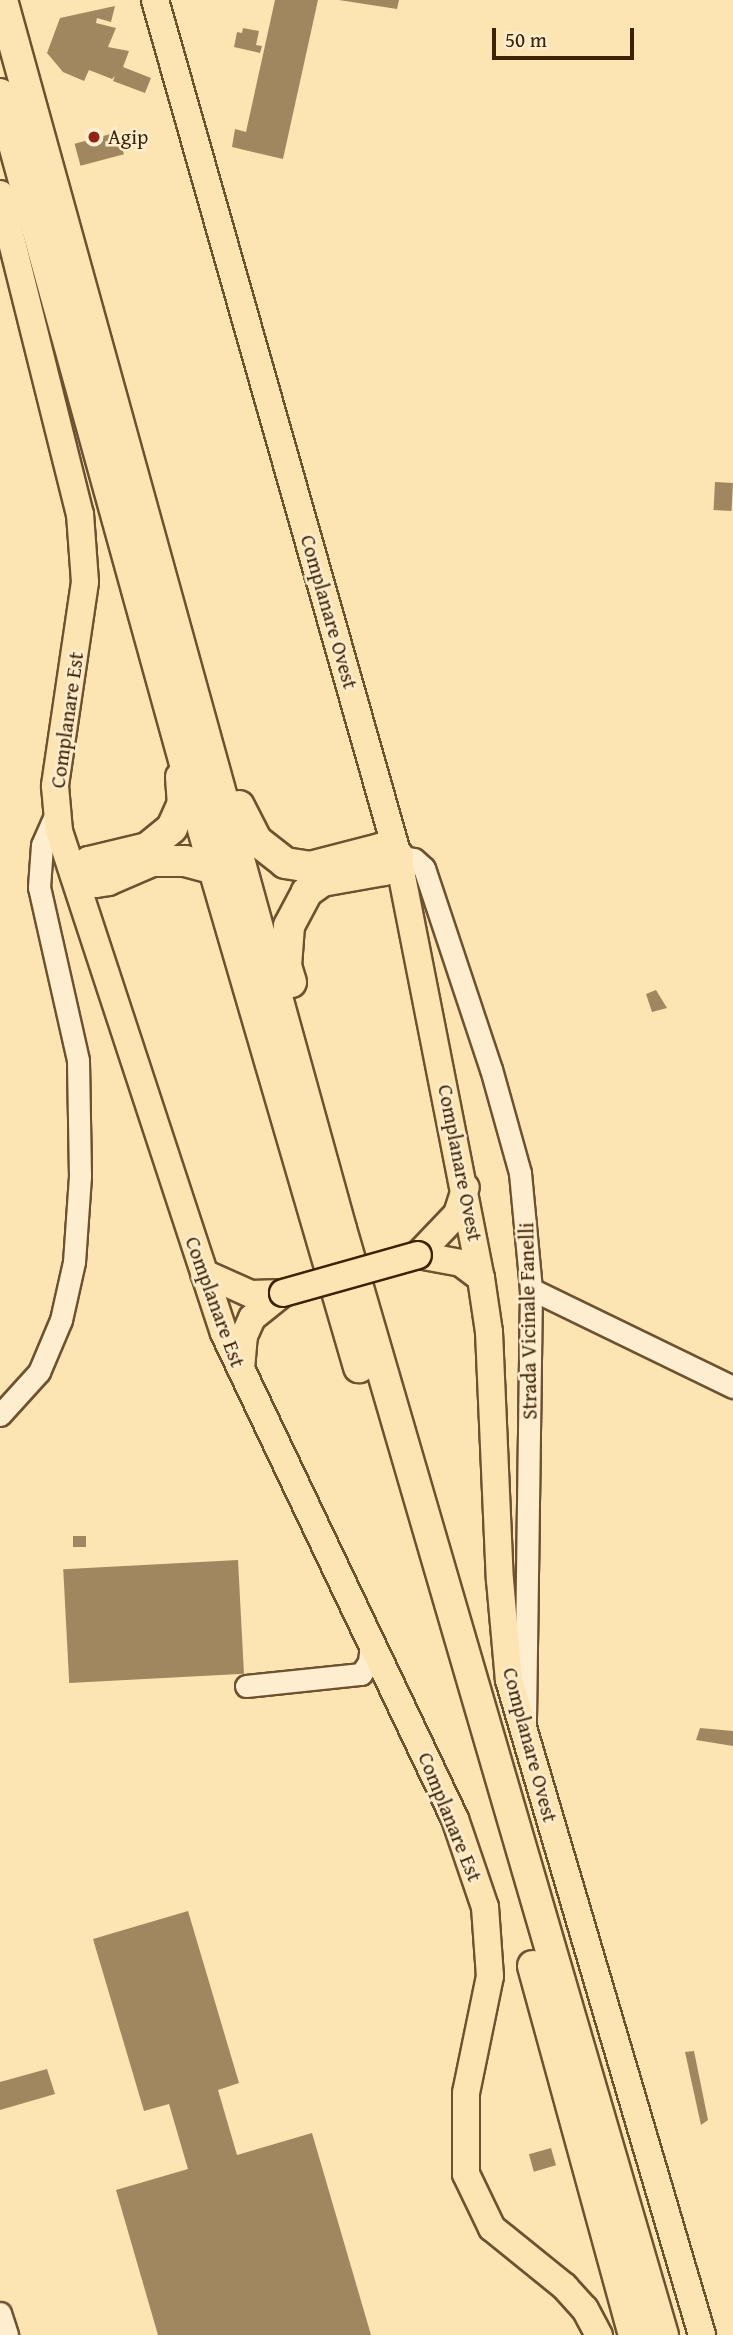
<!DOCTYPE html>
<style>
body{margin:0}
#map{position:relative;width:733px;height:2335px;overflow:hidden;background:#fde4b3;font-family:"Gentium Book Plus",serif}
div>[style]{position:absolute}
.building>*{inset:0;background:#a1875f;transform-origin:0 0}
.roads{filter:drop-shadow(2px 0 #6d5230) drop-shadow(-2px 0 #6d5230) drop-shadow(0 2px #6d5230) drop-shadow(0 -2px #6d5230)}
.minor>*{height:21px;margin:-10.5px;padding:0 10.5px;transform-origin:10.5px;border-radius:10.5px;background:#feedce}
.major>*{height:26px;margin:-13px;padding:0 13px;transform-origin:13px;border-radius:13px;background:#fde4b3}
.highway>*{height:30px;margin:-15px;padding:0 15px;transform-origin:15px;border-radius:15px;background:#fde4b3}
.bridges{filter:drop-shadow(2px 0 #3d2204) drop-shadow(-2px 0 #3d2204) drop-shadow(0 2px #3d2204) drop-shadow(0 -2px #3d2204)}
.major-bridge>*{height:26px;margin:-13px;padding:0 13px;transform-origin:13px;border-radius:13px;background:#fde4b3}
.dots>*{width:19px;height:19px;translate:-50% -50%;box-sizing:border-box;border:4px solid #feedce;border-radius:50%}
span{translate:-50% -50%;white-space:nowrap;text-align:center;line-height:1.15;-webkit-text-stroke:5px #feedce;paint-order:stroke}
.poi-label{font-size:21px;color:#3d2204}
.left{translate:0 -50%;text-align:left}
.street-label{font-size:21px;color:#3d2204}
.scale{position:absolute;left:492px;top:28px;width:142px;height:32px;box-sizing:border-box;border:4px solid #3d2204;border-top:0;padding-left:9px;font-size:21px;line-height:24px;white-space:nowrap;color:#3d2204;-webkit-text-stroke:5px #feedce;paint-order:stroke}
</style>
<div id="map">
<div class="building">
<div style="clip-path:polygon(275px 0,318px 0,283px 159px,232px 147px,235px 129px,246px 132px)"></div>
<div style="clip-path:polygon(339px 0,399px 0,397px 9px)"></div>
<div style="clip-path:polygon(115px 6px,111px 22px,97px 18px,96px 23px,116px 28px,108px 47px,129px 51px,123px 67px,151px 78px,145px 93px,113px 81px,115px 76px,112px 79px,89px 70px,84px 81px,63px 72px,47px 53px,60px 18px)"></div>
<div style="clip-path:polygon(243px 28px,259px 31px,256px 45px,262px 46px,260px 53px,234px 47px,237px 32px,242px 33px)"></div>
<div style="left:118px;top:132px;width:23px;height:45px;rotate:75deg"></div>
<div style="left:715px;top:482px;width:18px;height:28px;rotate:3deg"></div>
<div style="clip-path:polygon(656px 990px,667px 1008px,652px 1012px,646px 994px)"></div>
<div style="left:86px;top:1536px;width:11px;height:13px;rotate:90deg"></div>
<div style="left:238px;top:1560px;width:114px;height:175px;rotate:87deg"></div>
<div style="clip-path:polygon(700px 1728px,733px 1731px,733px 1746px,696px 1740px)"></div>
<div style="clip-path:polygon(188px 1911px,239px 2083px,218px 2090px,237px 2155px,312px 2133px,371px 2335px,158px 2335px,116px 2190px,188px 2169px,169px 2104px,144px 2111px,93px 1939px)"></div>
<div style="clip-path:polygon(694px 2051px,708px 2120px,701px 2125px,685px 2052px)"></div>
<div style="clip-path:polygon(47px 2069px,55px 2094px,0 2110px,0 2082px)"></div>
<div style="left:551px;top:2148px;width:18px;height:23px;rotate:74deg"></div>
</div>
<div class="roads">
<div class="minor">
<div style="left:398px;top:856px;width:16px;rotate:11deg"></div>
<div style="left:414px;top:859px;width:13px;rotate:42deg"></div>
<div style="left:424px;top:868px;width:212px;rotate:71.6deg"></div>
<div style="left:491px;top:1069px;width:108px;rotate:74.4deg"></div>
<div style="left:520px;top:1173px;width:117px;rotate:84.6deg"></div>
<div style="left:531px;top:1289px;width:435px;rotate:90.8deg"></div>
<div style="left:531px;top:1289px;width:225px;rotate:25.9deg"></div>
<div style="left:0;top:1415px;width:58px;rotate:-47.8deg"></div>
<div style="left:39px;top:1372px;width:56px;rotate:-67.1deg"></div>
<div style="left:61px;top:1320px;width:59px;rotate:-77.4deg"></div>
<div style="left:74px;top:1262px;width:86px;rotate:-86deg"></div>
<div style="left:80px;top:1176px;width:116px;rotate:-91deg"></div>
<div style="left:78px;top:1060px;width:177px;rotate:-102.7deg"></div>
<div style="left:39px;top:887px;width:42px;rotate:-85.9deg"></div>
<div style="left:42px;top:845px;width:36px;rotate:-66deg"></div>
<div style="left:246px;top:1686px;width:116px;rotate:-6deg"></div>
<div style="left:361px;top:1674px;width:14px;rotate:-56deg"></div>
<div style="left:369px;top:1662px;width:19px;rotate:-84deg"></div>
<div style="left:0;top:2313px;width:23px;rotate:72deg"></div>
</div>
<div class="major">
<div style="left:155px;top:0;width:890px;rotate:74.15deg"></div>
<div style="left:398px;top:856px;width:430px;rotate:78.9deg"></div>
<div style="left:481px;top:1278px;width:55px;rotate:81.6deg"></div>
<div style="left:489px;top:1332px;width:248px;rotate:87.5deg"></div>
<div style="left:500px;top:1580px;width:100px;rotate:84.9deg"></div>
<div style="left:509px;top:1680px;width:683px;rotate:73.58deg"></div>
<div style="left:0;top:194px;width:330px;rotate:76deg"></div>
<div style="left:80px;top:514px;width:68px;rotate:85.8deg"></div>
<div style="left:85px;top:582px;width:206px;rotate:98.4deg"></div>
<div style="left:55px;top:786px;width:45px;rotate:84.9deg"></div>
<div style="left:59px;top:831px;width:528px;rotate:71.81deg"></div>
<div style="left:224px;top:1333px;width:538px;rotate:64.58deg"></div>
<div style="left:455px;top:1819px;width:93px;rotate:71.2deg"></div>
<div style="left:485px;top:1907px;width:69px;rotate:85.9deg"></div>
<div style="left:490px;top:1976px;width:119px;rotate:101.6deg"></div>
<div style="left:466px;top:2093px;width:81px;rotate:90deg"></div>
<div style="left:466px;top:2174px;width:60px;rotate:64.3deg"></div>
<div style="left:492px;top:2228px;width:92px;rotate:38.9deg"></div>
<div style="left:564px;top:2286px;width:31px;rotate:48deg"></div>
<div style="left:585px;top:2309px;width:30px;rotate:62deg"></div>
<div style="left:418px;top:1255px;width:57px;rotate:-46.4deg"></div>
<div style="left:457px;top:1214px;width:28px;rotate:-72deg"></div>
<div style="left:418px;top:1255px;width:44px;rotate:10.5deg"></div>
<div style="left:461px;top:1263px;width:25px;rotate:37deg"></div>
<div style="left:204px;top:1273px;width:51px;rotate:24.1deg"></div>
<div style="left:251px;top:1294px;width:32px;rotate:-2deg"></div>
<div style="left:241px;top:1369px;width:33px;rotate:-85deg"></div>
<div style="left:244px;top:1336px;width:20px;rotate:-66deg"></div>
<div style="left:252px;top:1318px;width:40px;rotate:-39deg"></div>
</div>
<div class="highway">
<div style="left:2px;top:0;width:1275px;rotate:74.58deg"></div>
<div style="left:341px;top:1229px;width:1152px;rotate:73.77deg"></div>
<div style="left:0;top:94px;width:804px;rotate:74.56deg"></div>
<div style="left:214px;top:869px;width:519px;rotate:73.77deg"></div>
<div style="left:181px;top:777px;width:26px;rotate:86deg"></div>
<div style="left:183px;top:803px;width:27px;rotate:114deg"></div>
<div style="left:172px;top:828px;width:32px;rotate:141deg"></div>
<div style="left:147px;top:848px;width:60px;rotate:166.4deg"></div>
<div style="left:89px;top:862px;width:18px;rotate:135deg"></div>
<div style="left:76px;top:875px;width:21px;rotate:19deg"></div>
<div style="left:96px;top:882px;width:12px;rotate:-9deg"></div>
<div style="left:108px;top:880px;width:48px;rotate:-23.4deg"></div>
<div style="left:152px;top:861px;width:33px"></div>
<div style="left:185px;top:861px;width:30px;rotate:15deg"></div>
<div style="left:239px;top:806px;width:38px;rotate:63deg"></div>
<div style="left:256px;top:840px;width:37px;rotate:38deg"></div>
<div style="left:285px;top:863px;width:25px;rotate:9deg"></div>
<div style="left:310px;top:867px;width:72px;rotate:-14.4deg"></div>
<div style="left:380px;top:849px;width:19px;rotate:21deg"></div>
<div style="left:398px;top:856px;width:20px;rotate:135deg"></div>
<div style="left:384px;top:870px;width:63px;rotate:169.9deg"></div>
<div style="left:322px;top:881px;width:19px;rotate:144deg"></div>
<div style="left:307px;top:892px;width:38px;rotate:118deg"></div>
<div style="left:289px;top:926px;width:40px;rotate:94.3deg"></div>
<div style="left:286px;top:966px;width:17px;rotate:73deg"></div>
<div style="left:533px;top:1966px;width:383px;rotate:74.7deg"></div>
</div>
</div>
<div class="bridges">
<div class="major-bridge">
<div style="left:283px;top:1293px;width:140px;rotate:-15.7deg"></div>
</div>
</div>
<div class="dots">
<div style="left:94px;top:137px;background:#8f2418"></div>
</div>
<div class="poi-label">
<span class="left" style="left:108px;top:137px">Agip</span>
</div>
<div class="street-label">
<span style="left:329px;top:612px;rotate:74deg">Complanare Ovest</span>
<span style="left:67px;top:720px;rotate:-82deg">Complanare Est</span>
<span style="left:460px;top:1163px;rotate:79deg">Complanare Ovest</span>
<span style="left:215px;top:1302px;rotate:70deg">Complanare Est</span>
<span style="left:528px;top:1321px;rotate:-91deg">Strada Vicinale Fanelli</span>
<span style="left:530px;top:1745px;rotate:75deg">Complanare Ovest</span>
<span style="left:450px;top:1817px;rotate:68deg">Complanare Est</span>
</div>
<div class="scale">50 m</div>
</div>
